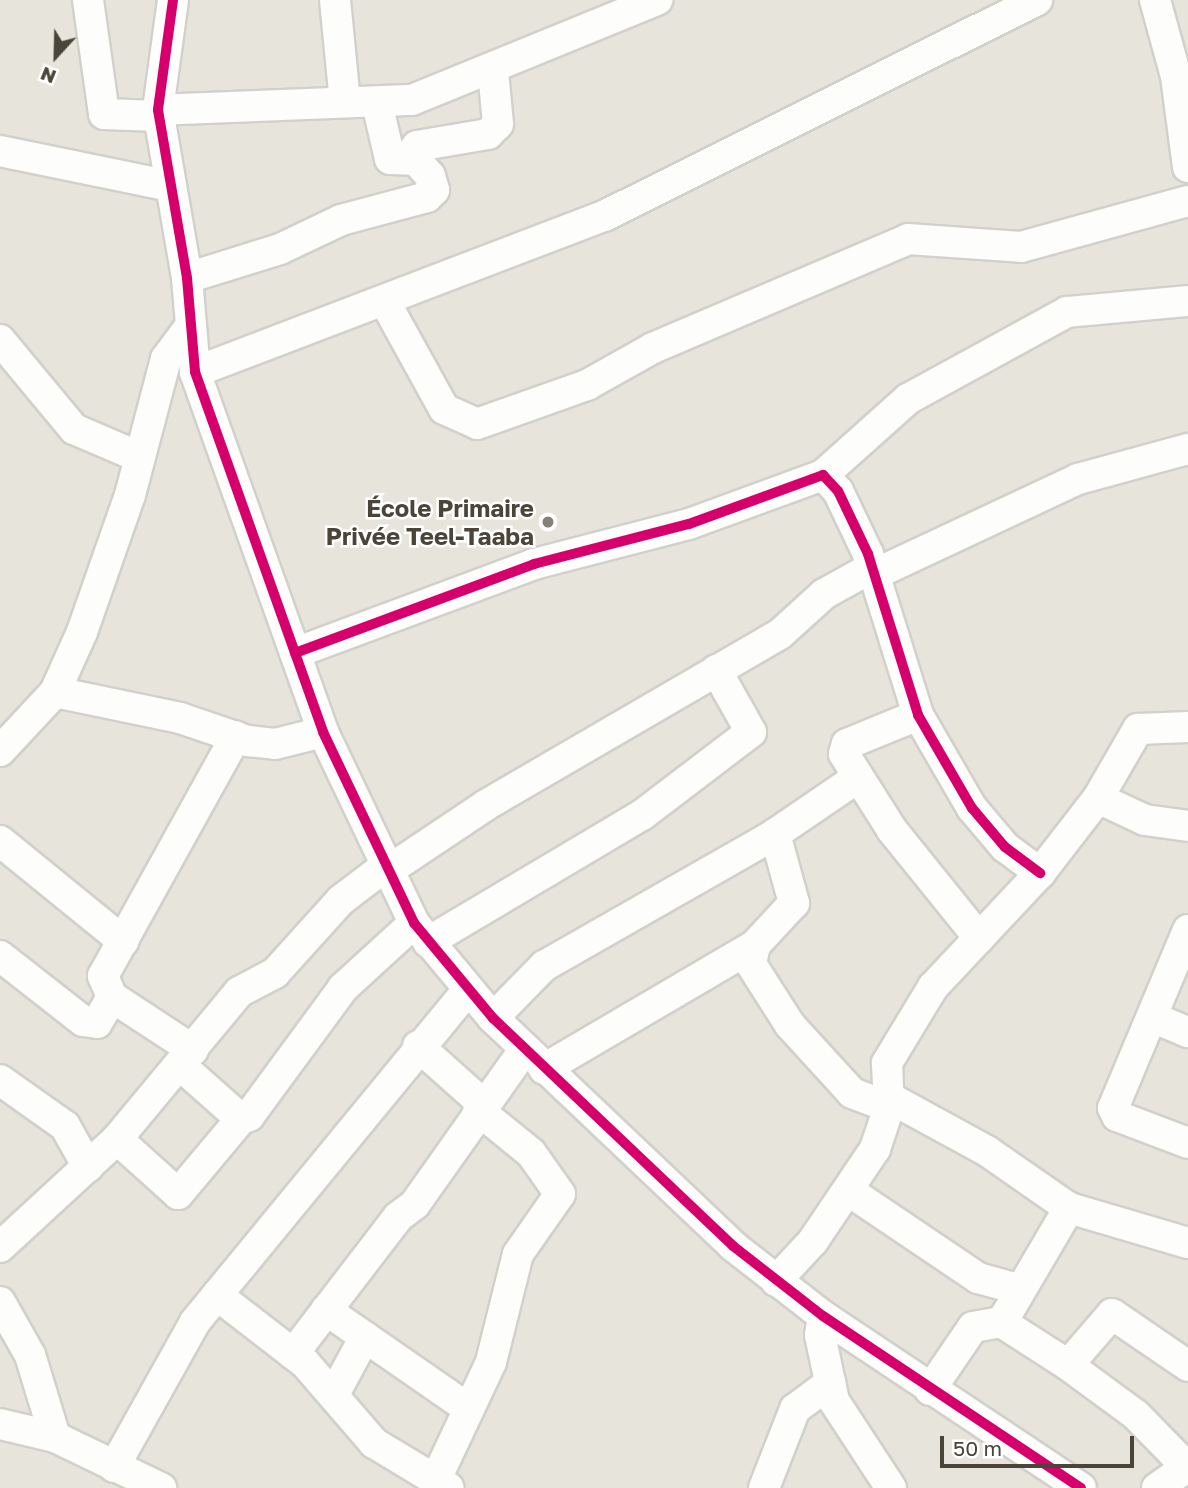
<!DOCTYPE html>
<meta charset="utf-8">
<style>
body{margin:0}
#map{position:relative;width:1188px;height:1488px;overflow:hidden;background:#f4f2ee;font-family:"Golos Text",sans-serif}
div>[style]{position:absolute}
.residential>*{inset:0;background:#e7e4dc;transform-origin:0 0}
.roads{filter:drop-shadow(2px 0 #d2d0cb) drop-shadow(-2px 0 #d2d0cb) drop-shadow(0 2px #d2d0cb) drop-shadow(0 -2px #d2d0cb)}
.street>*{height:30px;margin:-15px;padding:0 15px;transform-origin:15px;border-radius:15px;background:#fdfdfc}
.cycleway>*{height:10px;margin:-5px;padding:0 5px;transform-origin:5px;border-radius:5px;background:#d6006c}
.dots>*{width:19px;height:19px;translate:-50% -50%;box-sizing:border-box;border:4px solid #fff;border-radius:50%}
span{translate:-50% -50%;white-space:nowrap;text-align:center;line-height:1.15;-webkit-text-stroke:5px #fff;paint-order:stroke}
.poi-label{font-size:24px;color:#4b4439;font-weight:700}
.right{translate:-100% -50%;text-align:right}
.north{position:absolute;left:21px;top:21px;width:70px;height:70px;-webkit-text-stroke:5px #fff;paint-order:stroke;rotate:202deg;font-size:19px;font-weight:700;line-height:28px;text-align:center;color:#4b4439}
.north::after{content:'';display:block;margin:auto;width:24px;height:32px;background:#4b4439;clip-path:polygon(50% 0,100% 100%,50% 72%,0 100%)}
.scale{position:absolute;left:940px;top:1436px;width:194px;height:32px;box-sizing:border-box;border:4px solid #4b4439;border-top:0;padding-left:9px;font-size:21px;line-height:24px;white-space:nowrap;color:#4b4439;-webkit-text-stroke:5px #fff;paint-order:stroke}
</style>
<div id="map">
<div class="residential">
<div style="left:0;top:0;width:1188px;height:1488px"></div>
</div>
<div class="roads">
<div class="street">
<div style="left:88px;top:0;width:115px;rotate:82deg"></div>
<div style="left:104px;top:114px;width:55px;rotate:2.1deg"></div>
<div style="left:173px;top:0;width:111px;rotate:97.8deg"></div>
<div style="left:158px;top:110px;width:170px;rotate:80.2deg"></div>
<div style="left:187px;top:278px;width:94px;rotate:85.1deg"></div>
<div style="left:195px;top:372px;width:382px;rotate:70.4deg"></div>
<div style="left:323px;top:732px;width:212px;rotate:64.5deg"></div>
<div style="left:414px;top:923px;width:124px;rotate:50.3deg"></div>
<div style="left:493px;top:1018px;width:331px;rotate:43.5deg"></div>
<div style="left:733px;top:1246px;width:114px;rotate:37.9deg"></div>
<div style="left:823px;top:1316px;width:310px;rotate:33.7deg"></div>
<div style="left:335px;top:0;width:102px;rotate:84.4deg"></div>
<div style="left:1155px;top:0;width:79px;rotate:74.6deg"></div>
<div style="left:1176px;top:76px;width:92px;rotate:82.5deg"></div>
<div style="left:377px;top:103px;width:57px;rotate:76.9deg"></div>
<div style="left:390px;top:159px;width:23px;rotate:2deg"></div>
<div style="left:158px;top:110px;width:254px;rotate:-2.3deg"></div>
<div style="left:412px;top:100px;width:265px;rotate:-22.2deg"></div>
<div style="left:0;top:151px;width:174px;rotate:11.6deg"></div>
<div style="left:187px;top:278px;width:97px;rotate:-17.3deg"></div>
<div style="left:280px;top:249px;width:68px;rotate:-25.4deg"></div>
<div style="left:341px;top:220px;width:89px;rotate:-15deg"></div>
<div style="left:427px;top:197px;width:10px;rotate:-45deg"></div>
<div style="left:434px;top:190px;width:15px;rotate:-106deg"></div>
<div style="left:430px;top:176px;width:29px;rotate:-131deg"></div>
<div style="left:411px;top:154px;width:10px;rotate:-53deg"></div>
<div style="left:417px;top:146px;width:72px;rotate:-9.6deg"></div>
<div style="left:488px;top:134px;width:14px;rotate:-45deg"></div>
<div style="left:498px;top:124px;width:53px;rotate:-95.4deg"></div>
<div style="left:385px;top:302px;width:122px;rotate:61.1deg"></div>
<div style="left:444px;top:409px;width:36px;rotate:24deg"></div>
<div style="left:477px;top:424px;width:117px;rotate:-19.5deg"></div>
<div style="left:587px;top:385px;width:76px;rotate:-29.3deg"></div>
<div style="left:653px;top:348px;width:277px;rotate:-23.1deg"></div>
<div style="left:908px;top:239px;width:113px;rotate:4deg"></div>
<div style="left:1021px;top:247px;width:173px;rotate:-15.4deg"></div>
<div style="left:0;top:340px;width:116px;rotate:50.3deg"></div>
<div style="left:74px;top:429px;width:71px;rotate:23.3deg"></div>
<div style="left:195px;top:372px;width:438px;rotate:-20.9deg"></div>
<div style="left:604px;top:216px;width:484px;rotate:-26.5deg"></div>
<div style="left:823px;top:475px;width:114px;rotate:-41.8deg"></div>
<div style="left:908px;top:399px;width:181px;rotate:-28.7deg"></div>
<div style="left:1067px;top:312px;width:121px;rotate:-5.2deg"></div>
<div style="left:873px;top:575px;width:226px;rotate:-25.1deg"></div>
<div style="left:1078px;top:479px;width:114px;rotate:-15.3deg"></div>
<div style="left:295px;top:653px;width:255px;rotate:-20.4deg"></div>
<div style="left:534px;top:564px;width:160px;rotate:-14.5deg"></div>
<div style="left:689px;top:524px;width:143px;rotate:-20.1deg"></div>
<div style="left:823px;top:475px;width:22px;rotate:47deg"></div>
<div style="left:838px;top:491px;width:70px;rotate:64.5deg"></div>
<div style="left:868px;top:554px;width:169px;rotate:72.7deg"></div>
<div style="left:918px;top:715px;width:108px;rotate:59.9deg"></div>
<div style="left:972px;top:808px;width:51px;rotate:49.8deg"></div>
<div style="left:1005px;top:847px;width:44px;rotate:36.6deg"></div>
<div style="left:55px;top:692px;width:128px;rotate:11.7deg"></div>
<div style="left:180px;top:718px;width:72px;rotate:18.7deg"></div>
<div style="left:248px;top:741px;width:27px;rotate:6deg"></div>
<div style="left:275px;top:744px;width:49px;rotate:-14deg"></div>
<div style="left:918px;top:715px;width:77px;rotate:157.8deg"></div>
<div style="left:847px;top:744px;width:10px;rotate:107deg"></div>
<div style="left:844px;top:754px;width:90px;rotate:57.7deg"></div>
<div style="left:892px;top:830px;width:139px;rotate:51.1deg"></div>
<div style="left:0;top:751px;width:81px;rotate:-47deg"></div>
<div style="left:55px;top:692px;width:66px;rotate:-65.8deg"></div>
<div style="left:82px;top:632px;width:145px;rotate:-70.7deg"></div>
<div style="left:130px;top:495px;width:141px;rotate:-75.2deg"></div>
<div style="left:166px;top:359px;width:42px;rotate:-53.7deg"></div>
<div style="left:1098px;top:798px;width:52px;rotate:25.1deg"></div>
<div style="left:1145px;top:820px;width:43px;rotate:7.9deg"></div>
<div style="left:775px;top:834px;width:72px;rotate:74.6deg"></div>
<div style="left:794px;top:903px;width:57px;rotate:132.9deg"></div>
<div style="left:755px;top:945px;width:19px;rotate:102deg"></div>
<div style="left:751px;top:964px;width:72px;rotate:57.4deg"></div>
<div style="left:790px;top:1025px;width:92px;rotate:47.6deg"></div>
<div style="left:852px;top:1093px;width:40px;rotate:21deg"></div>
<div style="left:0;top:841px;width:159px;rotate:39.1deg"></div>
<div style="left:389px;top:870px;width:117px;rotate:-33.8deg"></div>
<div style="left:486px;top:805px;width:340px;rotate:-30.2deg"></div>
<div style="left:780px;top:634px;width:59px;rotate:-42.3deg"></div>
<div style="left:824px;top:594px;width:54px;rotate:-29deg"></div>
<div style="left:1188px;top:930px;width:193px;rotate:112.8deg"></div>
<div style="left:1113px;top:1108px;width:9px;rotate:63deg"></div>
<div style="left:1117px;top:1116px;width:76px;rotate:20.8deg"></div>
<div style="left:428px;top:942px;width:249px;rotate:-30.7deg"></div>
<div style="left:642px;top:815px;width:137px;rotate:-37.3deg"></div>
<div style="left:751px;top:732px;width:71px;rotate:-119.4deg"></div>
<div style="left:0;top:956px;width:105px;rotate:38.1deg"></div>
<div style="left:83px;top:1021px;width:14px;rotate:8deg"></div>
<div style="left:97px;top:1023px;width:30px;rotate:-60deg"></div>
<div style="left:1152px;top:1017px;width:39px;rotate:23deg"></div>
<div style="left:493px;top:1018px;width:73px;rotate:-45.6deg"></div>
<div style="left:544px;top:966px;width:266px;rotate:-29.7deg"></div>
<div style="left:775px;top:834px;width:99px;rotate:-34.3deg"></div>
<div style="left:418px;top:1046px;width:87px;rotate:41.7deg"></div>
<div style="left:193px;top:1050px;width:97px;rotate:-146.8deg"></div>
<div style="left:112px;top:997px;width:23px;rotate:-113deg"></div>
<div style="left:103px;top:976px;width:274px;rotate:-61deg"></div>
<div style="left:180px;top:1065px;width:81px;rotate:41.5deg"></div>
<div style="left:241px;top:1119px;width:9px;rotate:-21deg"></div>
<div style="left:249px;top:1116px;width:159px;rotate:-53.7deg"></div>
<div style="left:343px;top:988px;width:96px;rotate:-42.5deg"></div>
<div style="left:544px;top:1069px;width:245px;rotate:-30.4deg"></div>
<div style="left:0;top:1080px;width:80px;rotate:35.3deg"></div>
<div style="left:65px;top:1126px;width:47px;rotate:60.7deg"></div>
<div style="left:888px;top:1097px;width:113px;rotate:28.6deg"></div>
<div style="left:987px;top:1151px;width:100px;rotate:34.8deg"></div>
<div style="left:1069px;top:1208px;width:124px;rotate:16.4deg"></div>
<div style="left:117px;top:1139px;width:82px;rotate:42deg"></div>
<div style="left:178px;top:1194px;width:98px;rotate:-50deg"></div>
<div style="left:849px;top:1191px;width:156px;rotate:34deg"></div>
<div style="left:978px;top:1278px;width:41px;rotate:15.4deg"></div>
<div style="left:0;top:1247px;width:159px;rotate:-42.7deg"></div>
<div style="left:117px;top:1139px;width:191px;rotate:-50.3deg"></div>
<div style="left:239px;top:992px;width:41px;rotate:-27.8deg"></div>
<div style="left:275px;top:973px;width:98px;rotate:-47.9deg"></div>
<div style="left:341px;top:900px;width:58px;rotate:-37.3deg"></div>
<div style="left:776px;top:1281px;width:54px;rotate:-47.2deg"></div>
<div style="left:813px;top:1241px;width:111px;rotate:-56deg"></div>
<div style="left:875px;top:1149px;width:44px;rotate:-71.6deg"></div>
<div style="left:889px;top:1107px;width:44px;rotate:-92.6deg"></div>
<div style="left:887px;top:1063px;width:89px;rotate:-58.8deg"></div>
<div style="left:933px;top:987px;width:156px;rotate:-46.8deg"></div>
<div style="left:1040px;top:873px;width:95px;rotate:-52.3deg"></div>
<div style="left:1098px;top:798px;width:80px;rotate:-59.9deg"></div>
<div style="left:1138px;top:729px;width:50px;rotate:-2.3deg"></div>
<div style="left:217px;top:1295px;width:111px;rotate:37.7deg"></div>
<div style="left:305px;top:1363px;width:106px;rotate:49.2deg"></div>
<div style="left:374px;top:1443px;width:87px;rotate:31deg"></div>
<div style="left:0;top:1302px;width:61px;rotate:60.5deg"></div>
<div style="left:30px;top:1355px;width:86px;rotate:73deg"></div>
<div style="left:326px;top:1310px;width:170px;rotate:34.7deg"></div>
<div style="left:823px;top:1316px;width:19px;rotate:99deg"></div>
<div style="left:820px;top:1335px;width:67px;rotate:78deg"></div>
<div style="left:834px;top:1401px;width:104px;rotate:56.8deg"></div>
<div style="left:1001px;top:1322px;width:80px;rotate:32.7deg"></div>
<div style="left:1068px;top:1365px;width:67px;rotate:-49.2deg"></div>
<div style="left:1112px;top:1314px;width:92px;rotate:34.4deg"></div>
<div style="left:293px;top:1354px;width:173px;rotate:-52.5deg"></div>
<div style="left:398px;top:1217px;width:21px;rotate:-37deg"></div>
<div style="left:415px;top:1204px;width:189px;rotate:-54.7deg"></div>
<div style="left:1068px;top:1365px;width:84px;rotate:36.3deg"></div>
<div style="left:1136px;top:1415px;width:73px;rotate:45.6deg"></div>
<div style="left:930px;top:1390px;width:76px;rotate:-55.7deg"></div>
<div style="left:973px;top:1327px;width:28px;rotate:-10deg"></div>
<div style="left:1001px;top:1322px;width:12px;rotate:-55deg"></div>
<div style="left:1008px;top:1312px;width:121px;rotate:-59.6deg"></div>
<div style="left:334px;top:1394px;width:65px;rotate:-61.5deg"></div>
<div style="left:0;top:1424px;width:57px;rotate:13.3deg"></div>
<div style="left:55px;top:1437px;width:118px;rotate:25.7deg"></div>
<div style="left:114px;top:1467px;width:166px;rotate:-60.8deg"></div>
<div style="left:195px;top:1322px;width:428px;rotate:-50.6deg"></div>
<div style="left:436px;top:1479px;width:129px;rotate:-64.8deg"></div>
<div style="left:491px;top:1362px;width:111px;rotate:-76deg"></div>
<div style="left:518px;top:1254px;width:73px;rotate:-55deg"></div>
<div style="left:560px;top:1194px;width:50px;rotate:-125.3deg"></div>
<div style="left:531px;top:1153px;width:68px;rotate:-140.9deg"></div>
<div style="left:764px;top:1488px;width:85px;rotate:-68.6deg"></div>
<div style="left:795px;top:1409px;width:44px;rotate:-36.6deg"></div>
<div style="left:1157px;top:1488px;width:38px;rotate:-35deg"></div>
</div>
</div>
<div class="cycleway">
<div style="left:173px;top:0;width:111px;rotate:97.8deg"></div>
<div style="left:158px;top:110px;width:170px;rotate:80.2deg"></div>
<div style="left:187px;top:278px;width:94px;rotate:85.1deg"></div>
<div style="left:195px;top:372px;width:382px;rotate:70.4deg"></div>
<div style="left:323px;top:732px;width:212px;rotate:64.5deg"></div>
<div style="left:414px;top:923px;width:124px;rotate:50.3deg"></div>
<div style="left:493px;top:1018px;width:331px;rotate:43.5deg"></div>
<div style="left:733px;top:1246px;width:114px;rotate:37.9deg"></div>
<div style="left:823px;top:1316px;width:310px;rotate:33.7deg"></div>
<div style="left:295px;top:653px;width:255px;rotate:-20.4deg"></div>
<div style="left:534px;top:564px;width:160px;rotate:-14.5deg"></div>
<div style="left:689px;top:524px;width:143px;rotate:-20.1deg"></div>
<div style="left:823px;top:475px;width:22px;rotate:47deg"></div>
<div style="left:838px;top:491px;width:70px;rotate:64.5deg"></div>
<div style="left:868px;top:554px;width:169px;rotate:72.7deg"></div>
<div style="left:918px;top:715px;width:108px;rotate:59.9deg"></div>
<div style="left:972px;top:808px;width:51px;rotate:49.8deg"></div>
<div style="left:1005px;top:847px;width:44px;rotate:36.6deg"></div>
</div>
<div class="dots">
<div style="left:548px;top:522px;background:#868178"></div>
</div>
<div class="poi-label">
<span class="right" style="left:534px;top:522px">École Primaire<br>Privée Teel-Taaba</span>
</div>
<div class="north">N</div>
<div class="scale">50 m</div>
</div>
